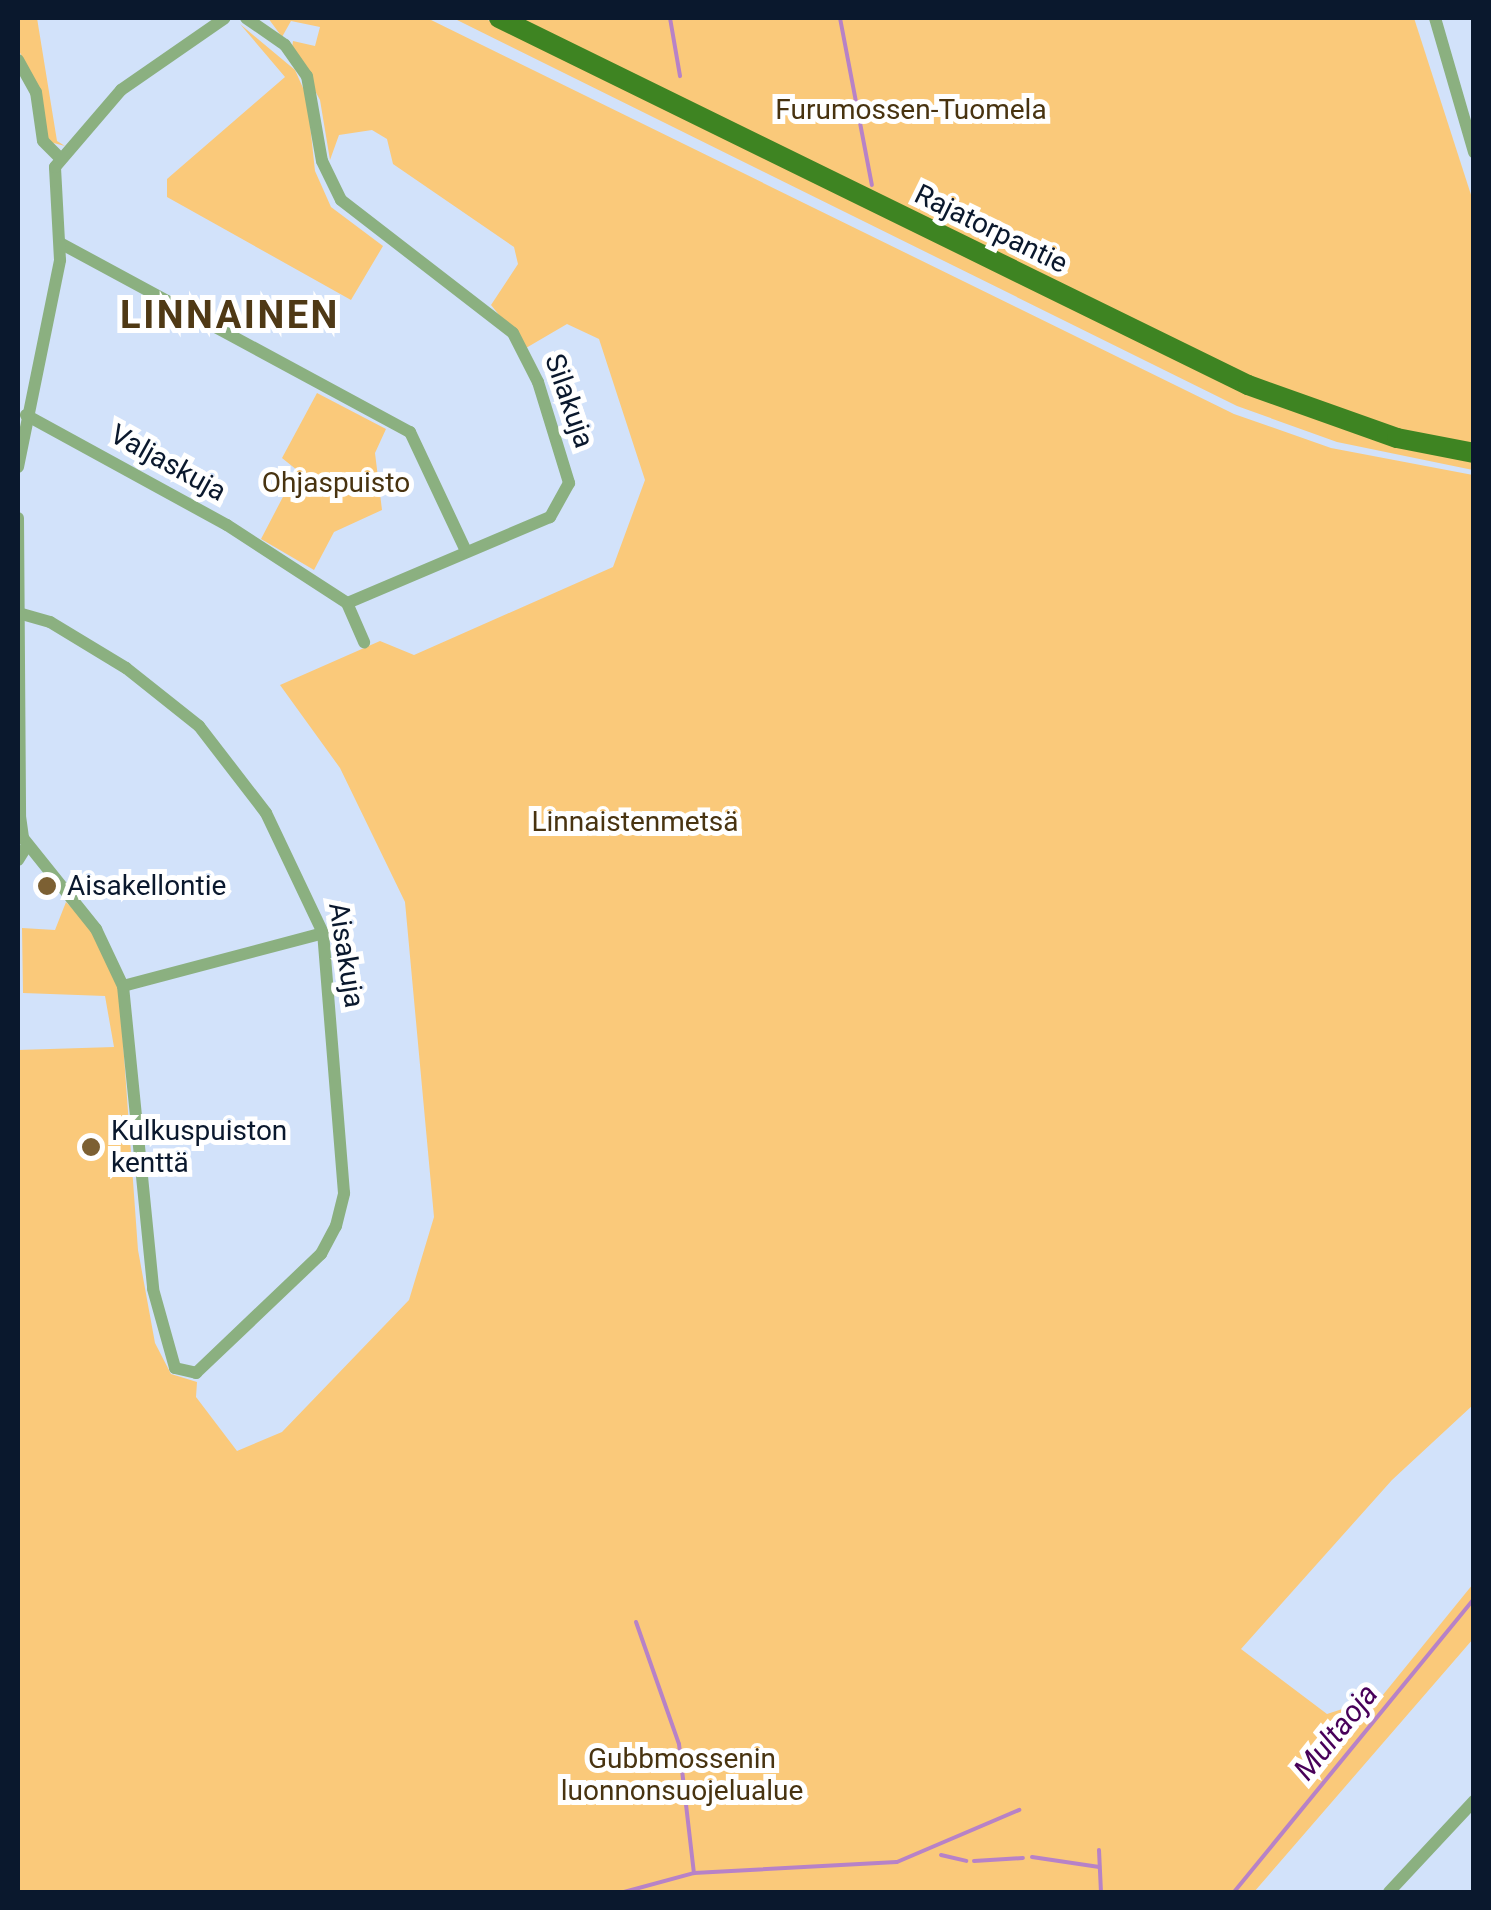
<!DOCTYPE html>
<meta charset="utf-8">
<style>
body{margin:0}
#map{position:relative;width:1491px;height:1910px;overflow:hidden;background:#d2e2fa;font-family:Roboto,sans-serif}
div>[style]{position:absolute}
.green>*{inset:0;background:#fac97a}
.stream>*{height:4px;margin:-2px;padding:0 2px;transform-origin:2px;border-radius:2px;background:#b782c7}
.minor>*{height:12px;margin:-6px;padding:0 6px;transform-origin:6px;border-radius:6px;background:#8bb080}
.primary>*{height:20px;margin:-10px;padding:0 10px;transform-origin:10px;border-radius:10px;background:#3e8422}
.dots>*{width:28px;height:28px;translate:-50% -50%;box-sizing:border-box;border:5px solid #fff;border-radius:50%}
span{translate:-50% -50%;white-space:nowrap;text-align:center;line-height:1.15;-webkit-text-stroke:10px #fff;paint-order:stroke}
.park-label{font-size:28px;color:#483310}
.street-label{font-size:28px;color:#0a182d}
.poi-label{font-size:28px;color:#0a182d}
.left{translate:0 -50%;text-align:left}
.water-label{font-size:30px;color:#480059;font-style:italic}
.district-label{font-size:38px;color:#4f3915;font-weight:700;letter-spacing:2.5px}
.frame{position:absolute;inset:0;border:20px solid #0a182d;pointer-events:none}
</style>
<div id="map">
<div class="green">
<div style="clip-path:polygon(18px 18px,37px 18px,57px 141px,65px 146px,46px 141px,37px 85px,18px 49px)"></div>
<div style="clip-path:polygon(268px 18px,427px 18px,1234px 414px,1331px 448px,1473px 475px,1473px 1405px,1392px 1480px,1241px 1649px,1327px 1714px,1382px 1696px,1473px 1584px,1473px 1639px,1254px 1892px,18px 1892px,18px 1050px,114px 1047px,105px 996px,23px 993px,22px 928px,55px 930px,66px 902px,90px 927px,119px 987px,138px 1250px,155px 1343px,171px 1374px,197px 1382px,196px 1397px,237px 1451px,282px 1432px,409px 1300px,434px 1217px,405px 902px,340px 768px,280px 685px,380px 641px,414px 655px,613px 567px,645px 480px,599px 339px,567px 324px,526px 348px,491px 305px,518px 264px,514px 247px,393px 164px,387px 139px,372px 130px,339px 135px,330px 160px,320px 100px,292px 48px,293px 41px,315px 46px,320px 27px,291px 21px,282px 37px)"></div>
<div style="clip-path:polygon(453px 18px,483px 18px,511px 30px,1127px 335px,1473px 458px,1473px 470px,1337px 442px,1237px 406px)"></div>
<div style="clip-path:polygon(517px 18px,1414px 18px,1473px 201px,1473px 443px,1403px 431px,1283px 392px)"></div>
<div style="clip-path:polygon(240px 24px,295px 70px,307px 97px,315px 171px,331px 207px,383px 246px,351px 300px,167px 197px,167px 179px,285px 77px)"></div>
<div style="clip-path:polygon(317px 393px,386px 429px,375px 453px,382px 510px,334px 532px,314px 570px,261px 539px,297px 470px,282px 458px)"></div>
</div>
<div class="stream">
<div style="left:670px;top:18px;width:59px;rotate:80.2deg"></div>
<div style="left:840px;top:18px;width:170px;rotate:79.2deg"></div>
<div style="left:636px;top:1622px;width:129px;rotate:70.6deg"></div>
<div style="left:679px;top:1744px;width:130px;rotate:83.4deg"></div>
<div style="left:1099px;top:1850px;width:42px;rotate:87.3deg"></div>
<div style="left:941px;top:1855px;width:26px;rotate:13deg"></div>
<div style="left:1032px;top:1857px;width:68px;rotate:8.5deg"></div>
<div style="left:974px;top:1861px;width:49px;rotate:-3.5deg"></div>
<div style="left:624px;top:1892px;width:73px;rotate:-15.2deg"></div>
<div style="left:694px;top:1873px;width:203px;rotate:-3.1deg"></div>
<div style="left:897px;top:1862px;width:133px;rotate:-23.1deg"></div>
<div style="left:1234px;top:1892px;width:379px;rotate:-50.7deg"></div>
</div>
<div class="minor">
<div style="left:246px;top:18px;width:47px;rotate:34.7deg"></div>
<div style="left:285px;top:45px;width:38px;rotate:55deg"></div>
<div style="left:307px;top:76px;width:86px;rotate:80deg"></div>
<div style="left:322px;top:161px;width:43px;rotate:64deg"></div>
<div style="left:341px;top:200px;width:217px;rotate:37.7deg"></div>
<div style="left:513px;top:333px;width:55px;rotate:63deg"></div>
<div style="left:538px;top:382px;width:106px;rotate:72.9deg"></div>
<div style="left:569px;top:483px;width:39px;rotate:119deg"></div>
<div style="left:550px;top:517px;width:220px;rotate:157deg"></div>
<div style="left:1435px;top:18px;width:140px;rotate:73.8deg"></div>
<div style="left:18px;top:60px;width:37px;rotate:61deg"></div>
<div style="left:36px;top:92px;width:49px;rotate:81.9deg"></div>
<div style="left:43px;top:141px;width:24px;rotate:45deg"></div>
<div style="left:60px;top:243px;width:398px;rotate:28.4deg"></div>
<div style="left:410px;top:432px;width:132px;rotate:64.8deg"></div>
<div style="left:26px;top:415px;width:229px;rotate:28.7deg"></div>
<div style="left:227px;top:525px;width:143px;rotate:33deg"></div>
<div style="left:347px;top:603px;width:43px;rotate:66.4deg"></div>
<div style="left:18px;top:467px;width:211px;rotate:-78.5deg"></div>
<div style="left:60px;top:260px;width:93px;rotate:-93.1deg"></div>
<div style="left:55px;top:167px;width:101px;rotate:-49.4deg"></div>
<div style="left:121px;top:90px;width:126px;rotate:-34.7deg"></div>
<div style="left:18px;top:518px;width:298px;rotate:89.6deg"></div>
<div style="left:20px;top:816px;width:22px;rotate:82deg"></div>
<div style="left:23px;top:838px;width:117px;rotate:51.3deg"></div>
<div style="left:96px;top:929px;width:63px;rotate:64.7deg"></div>
<div style="left:123px;top:986px;width:304px;rotate:84.3deg"></div>
<div style="left:153px;top:1289px;width:82px;rotate:74.4deg"></div>
<div style="left:175px;top:1368px;width:22px;rotate:13deg"></div>
<div style="left:196px;top:1373px;width:173px;rotate:-43.6deg"></div>
<div style="left:321px;top:1254px;width:32px;rotate:-62deg"></div>
<div style="left:336px;top:1226px;width:34px;rotate:-76deg"></div>
<div style="left:344px;top:1193px;width:261px;rotate:-94.6deg"></div>
<div style="left:323px;top:933px;width:133px;rotate:-115.4deg"></div>
<div style="left:266px;top:813px;width:110px;rotate:-127.6deg"></div>
<div style="left:199px;top:726px;width:93px;rotate:-141.5deg"></div>
<div style="left:126px;top:668px;width:89px;rotate:-148.8deg"></div>
<div style="left:50px;top:622px;width:32px;rotate:-164deg"></div>
<div style="left:18px;top:860px;width:15px;rotate:-58deg"></div>
<div style="left:123px;top:986px;width:207px;rotate:-14.8deg"></div>
<div style="left:1389px;top:1892px;width:125px;rotate:-47deg"></div>
</div>
<div class="primary">
<div style="left:499px;top:18px;width:834px;rotate:26.1deg"></div>
<div style="left:1248px;top:385px;width:158px;rotate:19.6deg"></div>
<div style="left:1397px;top:438px;width:78px;rotate:11deg"></div>
</div>
<div class="dots">
<div style="left:47px;top:886px;background:#7c6033"></div>
<div style="left:91px;top:1147px;background:#7c6033"></div>
</div>
<div class="park-label">
<span style="left:911px;top:110px">Furumossen-Tuomela</span>
<span style="left:336px;top:483px">Ohjaspuisto</span>
<span style="left:635px;top:822px">Linnaistenmetsä</span>
<span style="left:682px;top:1775px">Gubbmossenin<br>luonnonsuojelualue</span>
</div>
<div class="street-label">
<span style="left:991px;top:229px;rotate:26deg">Rajatorpantie</span>
<span style="left:569px;top:401px;rotate:71deg">Silakuja</span>
<span style="left:168px;top:463px;rotate:29deg">Valjaskuja</span>
<span style="left:346px;top:955px;rotate:81deg">Aisakuja</span>
</div>
<div class="poi-label">
<span class="left" style="left:67px;top:886px">Aisakellontie</span>
<span class="left" style="left:111px;top:1147px">Kulkuspuiston<br>kenttä</span>
</div>
<div class="water-label">
<span style="left:1336px;top:1732px;rotate:-51deg">Multaoja</span>
</div>
<div class="district-label">
<span style="left:230px;top:316px">LINNAINEN</span>
</div>
<div class="frame"></div>
</div>
